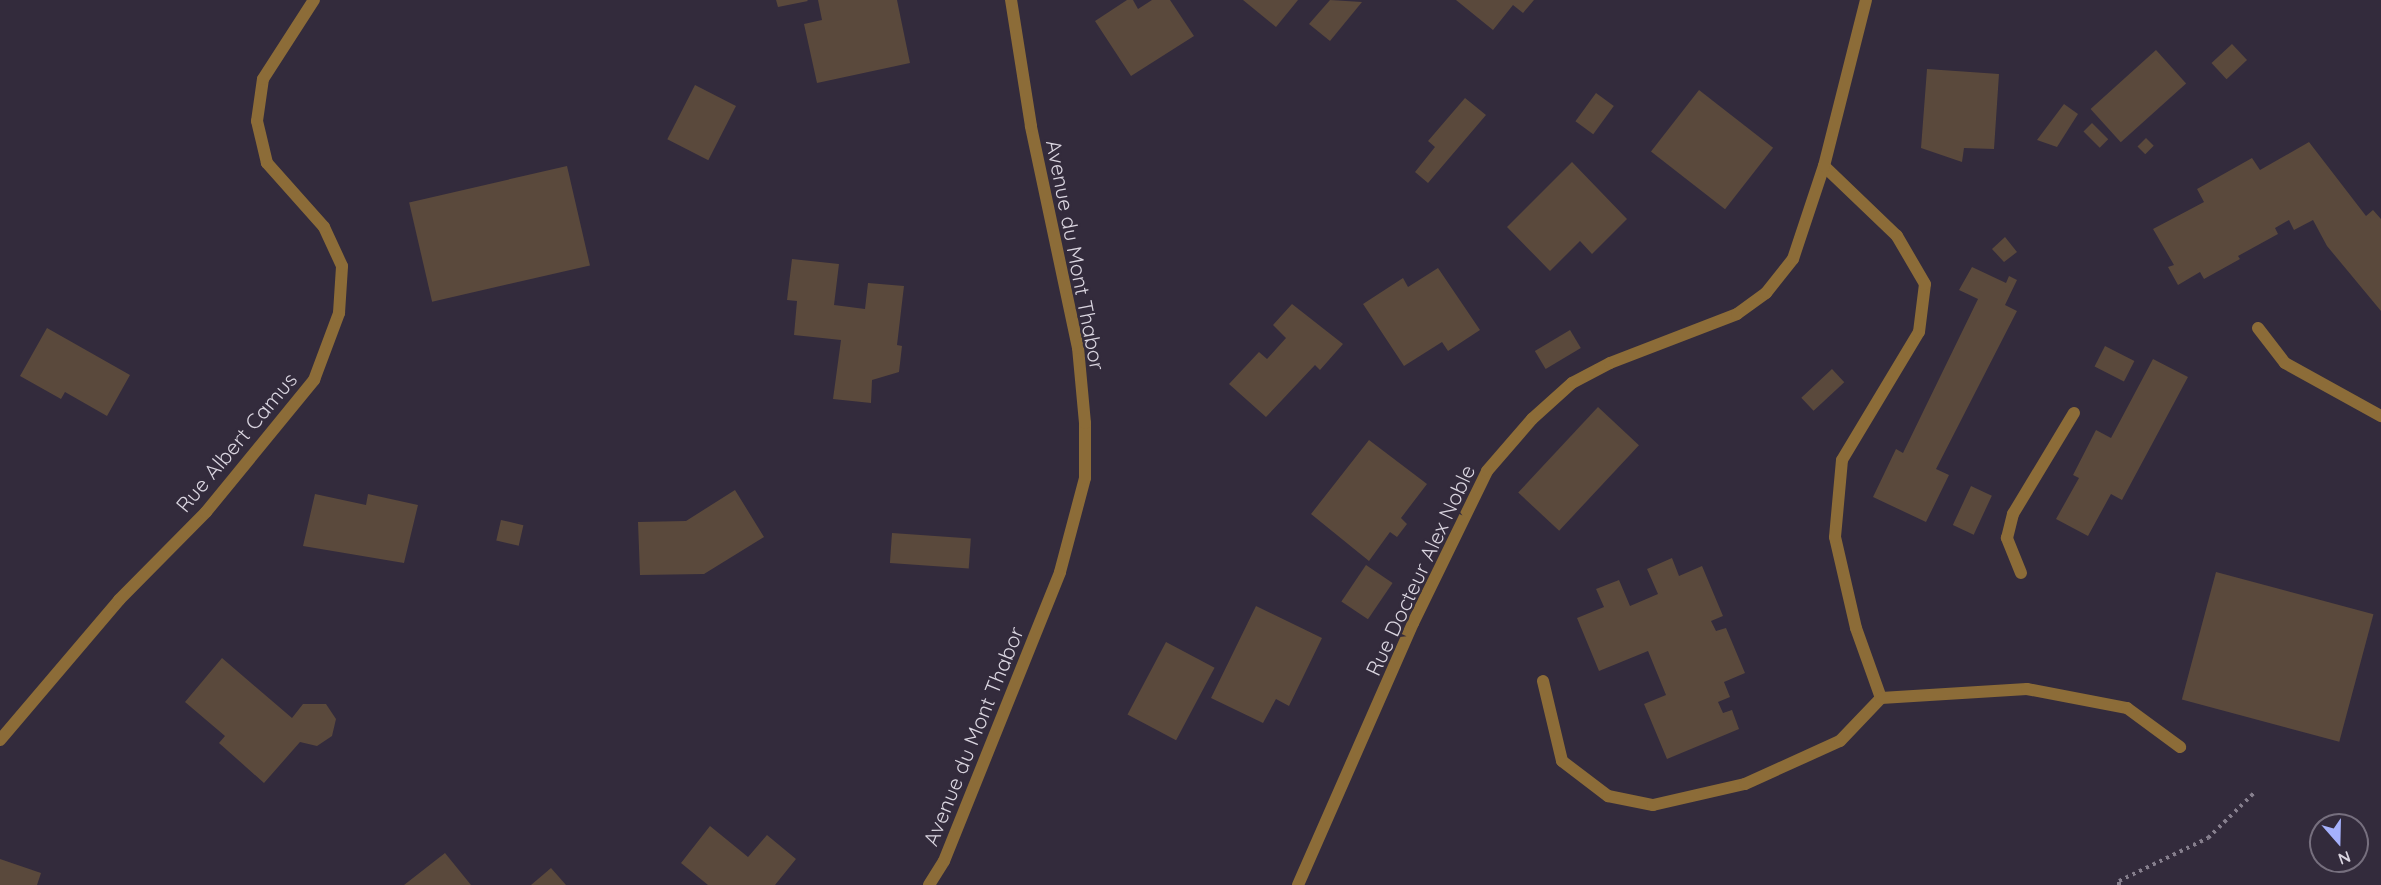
<!DOCTYPE html>
<style>
body{margin:0}
#map{position:relative;width:2381px;height:885px;overflow:hidden;background:#332b3c;font-family:Quicksand,sans-serif}
div>[style]{position:absolute}
.building>*{inset:0;background:#5a493c;transform-origin:0 0}
.path>*{height:4px;margin-top:-2px;transform-origin:0;background:repeating-linear-gradient(90deg,#867f8d 0 3px,transparent 0 7.5px)}
.service>*{height:12px;margin:-6px;padding:0 6px;transform-origin:6px;border-radius:6px;background:#8c6c38}
.minor>*{height:12px;margin:-6px;padding:0 6px;transform-origin:6px;border-radius:6px;background:#8c6c38}
.tertiary>*{height:12px;margin:-6px;padding:0 6px;transform-origin:6px;border-radius:6px;background:#8c6c38}
span{translate:-50% -50%;white-space:nowrap;text-align:center;line-height:1.15;-webkit-text-stroke:5px #332b3c;paint-order:stroke}
.street-label{font-size:21px;color:#dad5e0}
.north{position:absolute;left:2309px;top:813px;width:60px;height:60px;box-sizing:border-box;background:#332b3c;border:2px solid #766f7e;border-radius:50%;rotate:160deg;font-size:16px;font-weight:700;line-height:24px;text-align:center;color:#dad5e0}
.north::after{content:'';display:block;margin:auto;width:21px;height:27px;background:#a5b1fc;clip-path:polygon(50% 0,100% 100%,50% 72%,0 100%)}
</style>
<div id="map">
<div class="building">
<div style="clip-path:polygon(776px 0,807px 0,808px 1px,778px 7px)"></div>
<div style="clip-path:polygon(818px 0,897px 0,910px 63px,817px 83px,804px 24px,822px 20px)"></div>
<div style="clip-path:polygon(1127px 0,1133px 0,1138px 9px,1152px 0,1170px 0,1194px 36px,1131px 76px,1095px 21px)"></div>
<div style="clip-path:polygon(1243px 0,1298px 0,1276px 27px)"></div>
<div style="clip-path:polygon(1330px 0,1362px 2px,1330px 41px,1309px 24px)"></div>
<div style="clip-path:polygon(1456px 0,1534px 0,1523px 13px,1513px 5px,1493px 30px)"></div>
<div style="left:2232px;top:44px;width:22px;height:28px;rotate:47deg"></div>
<div style="left:2156px;top:50px;width:45px;height:88px;rotate:48deg"></div>
<div style="clip-path:polygon(1927px 69px,1999px 74px,1994px 149px,1964px 148px,1962px 162px,1921px 148px)"></div>
<div style="left:695px;top:85px;width:46px;height:61px;rotate:27deg"></div>
<div style="left:1699px;top:90px;width:94px;height:78px;rotate:38deg"></div>
<div style="left:1596px;top:93px;width:22px;height:35px;rotate:36deg"></div>
<div style="clip-path:polygon(1465px 98px,1486px 115px,1428px 183px,1415px 172px,1435px 147px,1428px 141px)"></div>
<div style="clip-path:polygon(2064px 104px,2078px 114px,2057px 147px,2037px 140px)"></div>
<div style="left:2092px;top:123px;width:23px;height:12px;rotate:45deg"></div>
<div style="left:2146px;top:138px;width:11px;height:12px;rotate:45deg"></div>
<div style="clip-path:polygon(2309px 142px,2366px 216px,2373px 210px,2381px 219px,2381px 311px,2327px 246px,2313px 220px,2294px 230px,2289px 220px,2275px 228px,2278px 234px,2238px 256px,2240px 259px,2204px 279px,2200px 272px,2178px 285px,2168px 267px,2174px 265px,2153px 229px,2204px 202px,2197px 189px,2252px 158px,2260px 170px)"></div>
<div style="clip-path:polygon(1572px 162px,1627px 219px,1592px 254px,1580px 241px,1550px 271px,1507px 227px)"></div>
<div style="left:567px;top:166px;width:102px;height:162px;rotate:77deg"></div>
<div style="clip-path:polygon(2005px 237px,2017px 252px,2004px 262px,1992px 249px)"></div>
<div style="clip-path:polygon(792px 259px,839px 264px,834px 305px,865px 309px,868px 283px,904px 286px,897px 345px,902px 346px,899px 372px,872px 380px,871px 403px,833px 399px,841px 340px,794px 335px,797px 301px,787px 300px)"></div>
<div style="clip-path:polygon(1972px 267px,2006px 283px,2009px 276px,2017px 280px,2005px 305px,2017px 311px,1936px 469px,1949px 475px,1926px 522px,1873px 497px,1896px 449px,1903px 453px,1978px 299px,1959px 290px)"></div>
<div style="clip-path:polygon(1438px 268px,1480px 330px,1448px 351px,1442px 342px,1404px 366px,1363px 304px,1403px 278px,1408px 287px)"></div>
<div style="clip-path:polygon(1292px 304px,1343px 344px,1320px 370px,1315px 365px,1266px 417px,1229px 384px,1259px 352px,1267px 359px,1286px 338px,1273px 325px)"></div>
<div style="clip-path:polygon(47px 328px,130px 375px,107px 416px,65px 392px,61px 399px,20px 376px)"></div>
<div style="left:1570px;top:330px;width:21px;height:41px;rotate:59deg"></div>
<div style="left:2105px;top:346px;width:33px;height:23px;rotate:27deg"></div>
<div style="clip-path:polygon(2153px 359px,2188px 377px,2122px 500px,2111px 494px,2088px 536px,2056px 519px,2079px 478px,2073px 475px,2096px 430px,2111px 438px)"></div>
<div style="left:1832px;top:369px;width:18px;height:42px;rotate:47deg"></div>
<div style="left:1598px;top:407px;width:56px;height:117px;rotate:43deg"></div>
<div style="clip-path:polygon(1369px 440px,1427px 484px,1401px 518px,1407px 524px,1397px 537px,1390px 532px,1369px 561px,1311px 514px)"></div>
<div style="left:1971px;top:486px;width:23px;height:43px;rotate:25deg"></div>
<div style="clip-path:polygon(735px 490px,764px 537px,704px 574px,640px 575px,638px 522px,686px 521px)"></div>
<div style="clip-path:polygon(315px 494px,366px 505px,368px 494px,418px 505px,404px 563px,303px 546px)"></div>
<div style="left:501px;top:520px;width:23px;height:21px;rotate:13deg"></div>
<div style="left:892px;top:533px;width:79px;height:30px;rotate:4deg"></div>
<div style="clip-path:polygon(1672px 558px,1679px 576px,1702px 566px,1723px 616px,1711px 621px,1716px 631px,1726px 628px,1745px 673px,1724px 682px,1730px 697px,1718px 702px,1723px 713px,1732px 710px,1739px 729px,1667px 759px,1644px 704px,1666px 695px,1648px 651px,1599px 671px,1577px 618px,1604px 607px,1596px 589px,1619px 580px,1630px 606px,1658px 594px,1647px 569px)"></div>
<div style="left:1366px;top:565px;width:32px;height:44px;rotate:34deg"></div>
<div style="left:2216px;top:572px;width:163px;height:132px;rotate:15deg"></div>
<div style="clip-path:polygon(1256px 606px,1322px 638px,1289px 706px,1276px 699px,1263px 723px,1211px 698px)"></div>
<div style="left:1166px;top:642px;width:55px;height:82px;rotate:28deg"></div>
<div style="clip-path:polygon(222px 658px,292px 718px,303px 704px,326px 704px,336px 719px,332px 736px,317px 746px,300px 742px,264px 783px,219px 743px,225px 736px,185px 702px)"></div>
<div style="clip-path:polygon(710px 826px,748px 857px,767px 835px,796px 859px,775px 885px,708px 885px,681px 863px)"></div>
<div style="clip-path:polygon(445px 853px,471px 885px,404px 885px)"></div>
<div style="clip-path:polygon(0 859px,41px 873px,37px 885px,0 885px)"></div>
<div style="clip-path:polygon(551px 868px,566px 885px,531px 885px)"></div>
</div>
<div class="path">
<div style="left:2119px;top:885px;width:4px;rotate:-90deg"></div>
<div style="left:2119px;top:881px;width:99px;rotate:-25.8deg"></div>
<div style="left:2208px;top:838px;width:67px;rotate:-44.4deg"></div>
</div>
<div class="service">
<div style="left:2021px;top:573px;width:38px;rotate:-112deg"></div>
<div style="left:2007px;top:538px;width:25px;rotate:-76deg"></div>
<div style="left:2013px;top:514px;width:118px;rotate:-58.9deg"></div>
<div style="left:1543px;top:681px;width:82px;rotate:76.6deg"></div>
<div style="left:1562px;top:761px;width:58px;rotate:37.3deg"></div>
<div style="left:1608px;top:796px;width:46px;rotate:11.3deg"></div>
<div style="left:1653px;top:805px;width:94px;rotate:-12.9deg"></div>
<div style="left:1745px;top:784px;width:104px;rotate:-24.4deg"></div>
<div style="left:1840px;top:741px;width:59px;rotate:-46.4deg"></div>
<div style="left:1881px;top:698px;width:74px;rotate:-109.7deg"></div>
<div style="left:1856px;top:628px;width:93px;rotate:-103deg"></div>
<div style="left:1835px;top:537px;width:77px;rotate:-84.8deg"></div>
<div style="left:1842px;top:460px;width:149px;rotate:-59deg"></div>
<div style="left:1919px;top:332px;width:48px;rotate:-82.9deg"></div>
<div style="left:1925px;top:284px;width:56px;rotate:-120.3deg"></div>
<div style="left:1897px;top:236px;width:101px;rotate:-136.2deg"></div>
<div style="left:1881px;top:698px;width:146px;rotate:-3.5deg"></div>
<div style="left:2027px;top:689px;width:102px;rotate:10.8deg"></div>
<div style="left:2127px;top:708px;width:66px;rotate:36.3deg"></div>
</div>
<div class="minor">
<div style="left:2258px;top:328px;width:44px;rotate:52.4deg"></div>
<div style="left:2285px;top:363px;width:110px;rotate:28.9deg"></div>
<div style="left:0;top:740px;width:184px;rotate:-49.6deg"></div>
<div style="left:119px;top:600px;width:124px;rotate:-45.3deg"></div>
<div style="left:206px;top:512px;width:171px;rotate:-50.7deg"></div>
<div style="left:314px;top:380px;width:72px;rotate:-69.5deg"></div>
<div style="left:339px;top:313px;width:47px;rotate:-86.3deg"></div>
<div style="left:342px;top:266px;width:43px;rotate:-114.8deg"></div>
<div style="left:324px;top:227px;width:86px;rotate:-131.7deg"></div>
<div style="left:267px;top:163px;width:43px;rotate:-103.4deg"></div>
<div style="left:257px;top:121px;width:42px;rotate:-81.9deg"></div>
<div style="left:263px;top:79px;width:94px;rotate:-57.2deg"></div>
<div style="left:1298px;top:885px;width:286px;rotate:-66.3deg"></div>
<div style="left:1413px;top:623px;width:169px;rotate:-64deg"></div>
<div style="left:1487px;top:471px;width:69px;rotate:-49.1deg"></div>
<div style="left:1532px;top:419px;width:54px;rotate:-42deg"></div>
<div style="left:1572px;top:383px;width:43px;rotate:-27.8deg"></div>
<div style="left:1610px;top:363px;width:136px;rotate:-21.1deg"></div>
<div style="left:1737px;top:314px;width:36px;rotate:-36deg"></div>
<div style="left:1766px;top:293px;width:43px;rotate:-51.5deg"></div>
<div style="left:1793px;top:259px;width:98px;rotate:-71.6deg"></div>
<div style="left:1824px;top:166px;width:171px;rotate:-75.8deg"></div>
</div>
<div class="tertiary">
<div style="left:929px;top:885px;width:28px;rotate:-58deg"></div>
<div style="left:944px;top:861px;width:311px;rotate:-68.1deg"></div>
<div style="left:1060px;top:572px;width:97px;rotate:-75.1deg"></div>
<div style="left:1085px;top:478px;width:55px;rotate:-90deg"></div>
<div style="left:1085px;top:423px;width:75px;rotate:-95.3deg"></div>
<div style="left:1078px;top:348px;width:227px;rotate:-102deg"></div>
<div style="left:1031px;top:126px;width:128px;rotate:-99deg"></div>
</div>
<div class="street-label">
<span style="left:1076px;top:255px;rotate:79deg">Avenue du Mont Thabor</span>
<span style="left:236px;top:442px;rotate:-50deg">Rue Albert Camus</span>
<span style="left:1420px;top:570px;rotate:-65deg">Rue Docteur Alex Noble</span>
<span style="left:973px;top:736px;rotate:-68deg">Avenue du Mont Thabor</span>
</div>
<div class="north">N</div>
</div>
